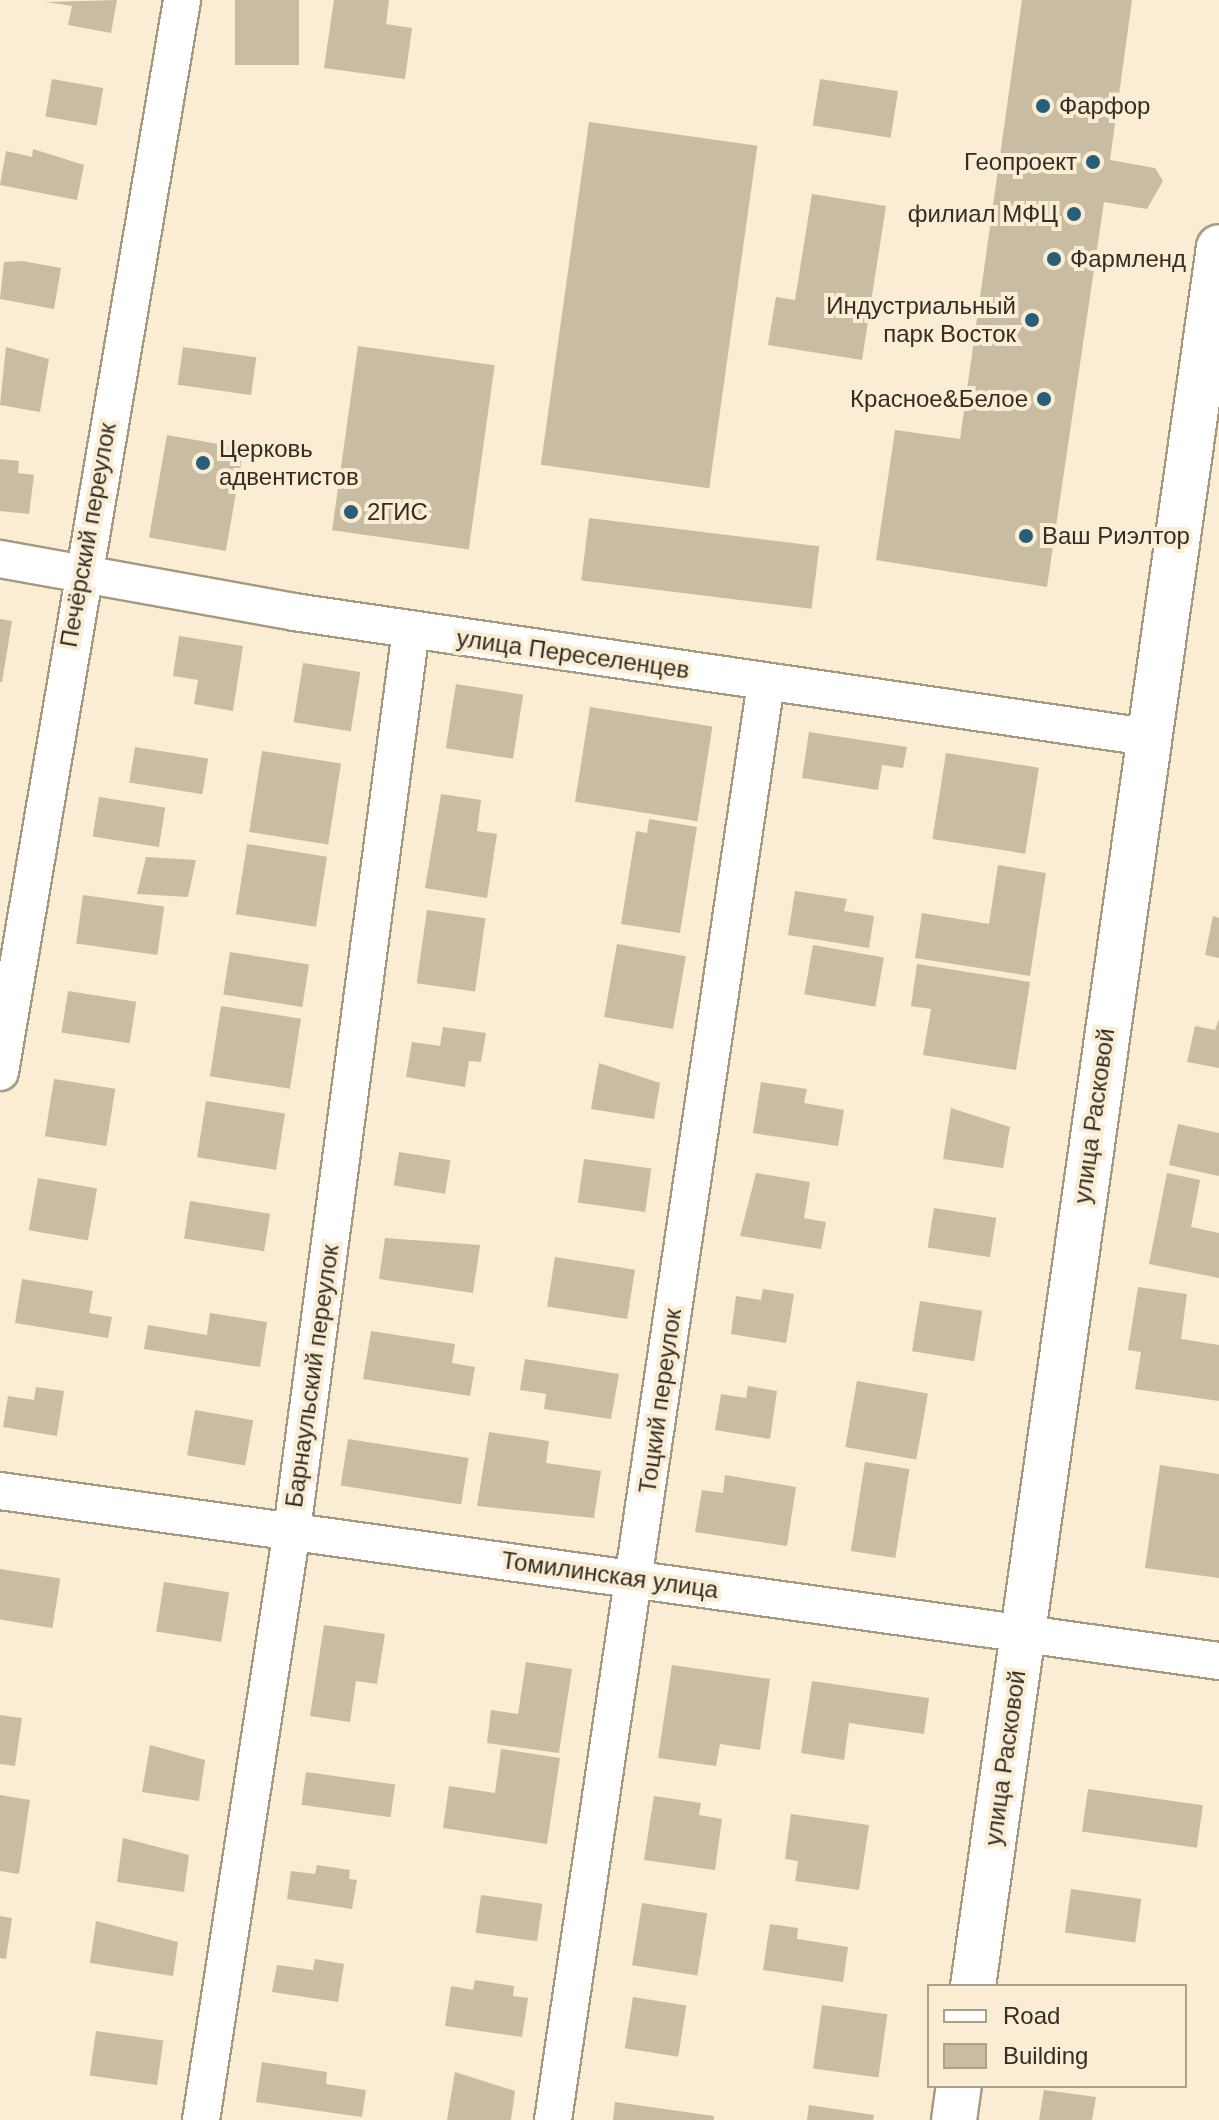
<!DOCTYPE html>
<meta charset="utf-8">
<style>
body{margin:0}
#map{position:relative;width:1219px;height:2120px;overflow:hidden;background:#faedd3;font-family:Arial,sans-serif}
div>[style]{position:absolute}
.building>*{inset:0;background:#c8bca3;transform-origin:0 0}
.roads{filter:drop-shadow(2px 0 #a59981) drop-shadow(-2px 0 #a59981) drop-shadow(0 2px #a59981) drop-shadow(0 -2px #a59981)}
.street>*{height:36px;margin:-18px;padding:0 18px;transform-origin:18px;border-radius:18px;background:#fff}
.secondary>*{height:44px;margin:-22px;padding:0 22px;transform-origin:22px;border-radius:22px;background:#fff}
.dots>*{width:22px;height:22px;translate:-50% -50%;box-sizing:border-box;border:4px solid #faedd3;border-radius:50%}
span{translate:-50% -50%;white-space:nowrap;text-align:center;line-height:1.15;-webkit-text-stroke:8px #faedd3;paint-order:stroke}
.poi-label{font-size:24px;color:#332e25}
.left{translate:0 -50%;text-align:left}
.right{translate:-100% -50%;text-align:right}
.street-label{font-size:24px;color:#332e25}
.legend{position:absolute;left:927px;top:1984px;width:260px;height:104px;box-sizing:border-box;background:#faedd3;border:2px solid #aaa18d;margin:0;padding:10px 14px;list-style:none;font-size:24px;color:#332e25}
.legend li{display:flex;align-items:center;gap:16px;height:40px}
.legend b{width:40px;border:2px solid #aaa18d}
</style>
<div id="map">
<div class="building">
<div style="clip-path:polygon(117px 0,111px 33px,68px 25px,72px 6px,46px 2px)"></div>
<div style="left:235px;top:0;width:64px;height:65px"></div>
<div style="clip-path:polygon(334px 0,389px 0,386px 24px,412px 28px,405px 79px,324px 68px)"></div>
<div style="clip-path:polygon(1022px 0,1132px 0,1110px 160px,1155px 168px,1163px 181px,1147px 209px,1104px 202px,1047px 587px,876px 560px,895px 430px,960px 439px)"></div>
<div style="left:52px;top:79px;width:52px;height:38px;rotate:10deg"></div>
<div style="left:820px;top:79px;width:79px;height:47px;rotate:9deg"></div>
<div style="left:589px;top:122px;width:170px;height:346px;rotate:8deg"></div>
<div style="clip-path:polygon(33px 149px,84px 165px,77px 200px,0 185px,6px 151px,32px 157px)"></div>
<div style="clip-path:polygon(812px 194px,886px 206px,862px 360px,768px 345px,776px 297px,795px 300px)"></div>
<div style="clip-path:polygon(22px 261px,61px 268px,54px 309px,0 299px,4px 262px)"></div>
<div style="left:358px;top:346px;width:138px;height:186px;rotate:8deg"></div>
<div style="clip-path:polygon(6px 347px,49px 359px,40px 412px,0 405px)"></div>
<div style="left:183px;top:347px;width:74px;height:38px;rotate:8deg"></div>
<div style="left:167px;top:435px;width:78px;height:104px;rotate:10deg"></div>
<div style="clip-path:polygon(0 459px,19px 461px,18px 473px,34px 475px,29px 514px,0 511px)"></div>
<div style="left:589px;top:518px;width:232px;height:63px;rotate:7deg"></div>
<div style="clip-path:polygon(0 619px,12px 621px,2px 682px,0 682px)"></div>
<div style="clip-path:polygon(179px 636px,243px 646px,233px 711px,194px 704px,198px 680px,173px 676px)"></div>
<div style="left:303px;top:663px;width:58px;height:60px;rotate:9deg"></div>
<div style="left:456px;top:684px;width:68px;height:65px;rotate:9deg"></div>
<div style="left:590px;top:707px;width:124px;height:96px;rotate:9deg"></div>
<div style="clip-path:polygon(809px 732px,907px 747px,903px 768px,882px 765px,878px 790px,802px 778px)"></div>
<div style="left:135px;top:747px;width:74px;height:36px;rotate:9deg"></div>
<div style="left:262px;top:751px;width:80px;height:82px;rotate:9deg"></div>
<div style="left:946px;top:753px;width:94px;height:87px;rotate:9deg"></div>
<div style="clip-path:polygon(441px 794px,481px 800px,477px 831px,497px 834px,487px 898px,425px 888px)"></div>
<div style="left:99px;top:797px;width:67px;height:40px;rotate:9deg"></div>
<div style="clip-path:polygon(649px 819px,697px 827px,680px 933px,621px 924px,636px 831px,647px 833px)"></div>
<div style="left:247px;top:844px;width:81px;height:71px;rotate:9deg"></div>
<div style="clip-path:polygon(146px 857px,196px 860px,188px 897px,137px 894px)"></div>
<div style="clip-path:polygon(998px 865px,1046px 873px,1030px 976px,915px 958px,922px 913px,989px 924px)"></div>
<div style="clip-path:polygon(795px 891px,847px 899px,844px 911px,874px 916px,869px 948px,788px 935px)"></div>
<div style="left:83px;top:895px;width:82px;height:49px;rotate:8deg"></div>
<div style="left:427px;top:910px;width:59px;height:74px;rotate:8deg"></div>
<div style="clip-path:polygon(1213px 916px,1219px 918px,1219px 958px,1205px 955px)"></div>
<div style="left:617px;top:944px;width:70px;height:74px;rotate:10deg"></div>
<div style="left:813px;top:945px;width:72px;height:50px;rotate:10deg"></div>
<div style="left:230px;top:952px;width:80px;height:43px;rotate:9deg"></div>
<div style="clip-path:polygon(917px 964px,1030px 982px,1016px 1070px,923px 1055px,931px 1009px,911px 1006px)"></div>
<div style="left:68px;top:991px;width:69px;height:42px;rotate:9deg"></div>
<div style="left:221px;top:1006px;width:81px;height:71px;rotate:9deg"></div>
<div style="clip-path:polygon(1219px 1019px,1219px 1068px,1187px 1062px,1195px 1026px,1215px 1030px)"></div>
<div style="clip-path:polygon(443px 1027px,486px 1033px,481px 1062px,469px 1061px,465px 1087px,406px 1077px,412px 1042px,440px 1046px)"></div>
<div style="clip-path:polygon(599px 1063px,660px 1083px,654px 1119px,591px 1109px)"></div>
<div style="left:54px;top:1079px;width:62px;height:58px;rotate:9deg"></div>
<div style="clip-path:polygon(761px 1082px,807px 1089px,804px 1103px,844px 1110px,838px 1146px,753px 1133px)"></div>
<div style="left:206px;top:1101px;width:80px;height:57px;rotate:9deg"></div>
<div style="clip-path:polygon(951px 1108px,1010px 1127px,1003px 1168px,943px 1159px)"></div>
<div style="clip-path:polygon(1178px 1124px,1219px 1133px,1219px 1176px,1169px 1165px)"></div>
<div style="left:399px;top:1152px;width:52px;height:34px;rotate:9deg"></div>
<div style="left:584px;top:1159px;width:68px;height:44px;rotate:8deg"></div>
<div style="clip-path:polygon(756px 1173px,810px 1182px,804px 1218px,826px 1222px,821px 1249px,740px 1236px)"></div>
<div style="clip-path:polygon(1167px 1173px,1200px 1180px,1191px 1227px,1219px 1233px,1219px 1278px,1149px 1264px)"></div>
<div style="left:38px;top:1178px;width:60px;height:53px;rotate:10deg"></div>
<div style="left:190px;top:1201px;width:81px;height:38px;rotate:9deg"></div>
<div style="left:934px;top:1208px;width:63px;height:40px;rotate:9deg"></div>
<div style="clip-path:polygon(385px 1238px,480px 1245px,473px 1293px,379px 1279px)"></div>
<div style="left:555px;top:1257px;width:81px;height:50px;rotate:9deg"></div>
<div style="clip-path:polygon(22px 1279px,93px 1291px,89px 1313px,112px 1317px,108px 1338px,15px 1323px)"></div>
<div style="clip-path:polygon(1138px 1287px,1187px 1294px,1181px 1339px,1219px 1345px,1219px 1401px,1135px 1389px,1141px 1352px,1128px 1350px)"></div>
<div style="clip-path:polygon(763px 1289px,794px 1294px,786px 1343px,731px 1334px,736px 1296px,761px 1300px)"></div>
<div style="left:920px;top:1301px;width:63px;height:51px;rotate:9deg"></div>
<div style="clip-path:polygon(210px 1313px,267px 1322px,260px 1367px,144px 1349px,148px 1325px,207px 1335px)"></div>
<div style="clip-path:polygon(371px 1331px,455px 1344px,452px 1363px,475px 1367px,470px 1396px,363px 1379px)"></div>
<div style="clip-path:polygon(525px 1359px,619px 1374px,611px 1419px,544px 1409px,546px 1394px,520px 1390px)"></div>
<div style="left:857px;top:1381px;width:72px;height:67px;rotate:10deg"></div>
<div style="clip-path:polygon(748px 1386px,777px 1391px,770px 1439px,715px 1430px,721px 1394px,746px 1398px)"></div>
<div style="clip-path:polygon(36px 1387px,64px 1391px,57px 1436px,3px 1427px,8px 1396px,34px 1400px)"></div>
<div style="left:195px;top:1410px;width:59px;height:46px;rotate:10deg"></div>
<div style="clip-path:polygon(489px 1432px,549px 1441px,546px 1463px,601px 1471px,594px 1518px,477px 1506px)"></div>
<div style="left:348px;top:1439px;width:122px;height:47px;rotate:9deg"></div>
<div style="left:865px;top:1462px;width:45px;height:90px;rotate:9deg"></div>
<div style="clip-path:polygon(1160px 1465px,1219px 1474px,1219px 1578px,1145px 1568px)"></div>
<div style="clip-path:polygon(725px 1475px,796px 1487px,787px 1546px,695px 1532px,702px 1490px,723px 1493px)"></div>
<div style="left:0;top:1569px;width:61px;height:50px;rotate:9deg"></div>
<div style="left:164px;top:1582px;width:66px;height:50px;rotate:9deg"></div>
<div style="clip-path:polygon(324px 1625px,385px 1634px,377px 1684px,356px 1681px,350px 1722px,310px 1716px)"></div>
<div style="clip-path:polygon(526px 1662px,572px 1669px,559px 1753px,487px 1743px,491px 1710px,518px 1714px)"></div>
<div style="clip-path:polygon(672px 1665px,770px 1679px,760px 1750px,720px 1744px,716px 1766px,658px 1758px)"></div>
<div style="clip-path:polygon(812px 1681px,929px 1698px,924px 1734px,849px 1723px,844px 1760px,801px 1753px)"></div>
<div style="clip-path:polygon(0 1715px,22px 1718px,15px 1766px,0 1764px)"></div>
<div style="clip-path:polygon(150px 1745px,205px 1760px,199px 1801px,142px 1792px)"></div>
<div style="clip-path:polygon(501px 1749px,560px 1758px,547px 1844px,443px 1828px,449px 1786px,495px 1793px)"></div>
<div style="left:306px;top:1772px;width:90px;height:33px;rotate:8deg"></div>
<div style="left:1088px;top:1789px;width:116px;height:43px;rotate:8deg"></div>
<div style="clip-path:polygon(0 1795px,30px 1800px,19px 1874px,0 1871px)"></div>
<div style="clip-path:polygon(654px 1796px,701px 1803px,699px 1815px,722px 1819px,715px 1870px,644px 1860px)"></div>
<div style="clip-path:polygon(791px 1814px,869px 1825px,859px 1890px,795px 1881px,798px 1861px,785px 1859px)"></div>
<div style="clip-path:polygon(123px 1838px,189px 1855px,184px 1892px,117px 1882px)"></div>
<div style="clip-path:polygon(317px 1865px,350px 1870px,349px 1879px,357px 1880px,352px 1909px,287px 1899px,291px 1871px,315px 1874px)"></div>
<div style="left:1071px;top:1889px;width:71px;height:44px;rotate:8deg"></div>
<div style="left:481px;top:1895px;width:62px;height:38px;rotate:8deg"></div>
<div style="left:642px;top:1903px;width:66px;height:63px;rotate:9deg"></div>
<div style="clip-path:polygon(0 1916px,12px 1918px,6px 1959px,0 1958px)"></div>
<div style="clip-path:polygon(96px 1921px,178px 1942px,173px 1976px,90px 1963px)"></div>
<div style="clip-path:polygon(770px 1924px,798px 1928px,797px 1939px,848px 1947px,843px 1982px,763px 1970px)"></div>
<div style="clip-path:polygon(315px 1959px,344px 1964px,338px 2002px,272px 1992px,277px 1965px,313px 1970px)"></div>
<div style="clip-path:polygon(475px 1980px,514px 1986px,513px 1996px,528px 1998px,522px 2037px,445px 2026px,451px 1986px,473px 1990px)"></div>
<div style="left:633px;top:1997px;width:54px;height:52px;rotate:9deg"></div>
<div style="left:822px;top:2005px;width:66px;height:64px;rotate:8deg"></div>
<div style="left:96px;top:2031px;width:68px;height:45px;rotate:8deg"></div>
<div style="clip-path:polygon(262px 2062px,327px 2072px,326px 2084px,366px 2090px,362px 2117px,256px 2102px)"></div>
<div style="clip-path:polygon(455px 2072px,515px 2091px,511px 2120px,447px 2120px)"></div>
<div style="clip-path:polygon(1044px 2090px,1096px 2097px,1092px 2120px,1039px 2120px)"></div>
<div style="clip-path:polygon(615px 2102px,714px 2116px,714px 2120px,613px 2120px)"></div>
<div style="clip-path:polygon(809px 2105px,874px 2115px,873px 2120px,807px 2120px)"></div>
</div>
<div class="roads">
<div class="street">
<div style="left:0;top:559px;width:299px;rotate:10.2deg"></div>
<div style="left:294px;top:612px;width:862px;rotate:8.34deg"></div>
<div style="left:0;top:1072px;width:1087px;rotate:-80.36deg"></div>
<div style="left:0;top:1491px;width:1231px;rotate:7.94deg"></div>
<div style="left:201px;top:2120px;width:597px;rotate:-81.23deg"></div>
<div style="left:292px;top:1530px;width:908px;rotate:-82.47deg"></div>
<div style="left:553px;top:2120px;width:1454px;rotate:-81.57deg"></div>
</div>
<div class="secondary">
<div style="left:973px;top:1986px;width:1756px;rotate:-81.95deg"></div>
<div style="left:954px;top:2120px;width:34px;rotate:-82deg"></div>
</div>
</div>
<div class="dots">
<div style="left:1043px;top:106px;background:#285e79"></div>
<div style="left:1093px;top:162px;background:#285e79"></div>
<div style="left:1074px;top:214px;background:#285e79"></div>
<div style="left:1054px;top:259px;background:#285e79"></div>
<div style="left:1032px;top:320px;background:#285e79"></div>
<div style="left:1044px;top:399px;background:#285e79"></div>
<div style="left:203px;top:463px;background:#285e79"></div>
<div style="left:351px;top:512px;background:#285e79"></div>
<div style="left:1026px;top:536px;background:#285e79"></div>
</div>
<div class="poi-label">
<span class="left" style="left:1059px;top:106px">Фарфор</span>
<span class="right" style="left:1077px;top:162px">Геопроект</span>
<span class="right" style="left:1058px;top:214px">филиал МФЦ</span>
<span class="left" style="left:1070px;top:259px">Фармленд</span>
<span class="right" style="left:1016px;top:320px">Индустриальный<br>парк Восток</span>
<span class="right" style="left:1028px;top:399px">Красное&amp;Белое</span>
<span class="left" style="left:219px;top:463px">Церковь<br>адвентистов</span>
<span class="left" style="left:367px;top:512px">2ГИС</span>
<span class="left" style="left:1042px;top:536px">Ваш Риэлтор</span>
</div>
<div class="street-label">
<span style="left:88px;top:535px;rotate:-80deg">Печёрский переулок</span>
<span style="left:573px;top:654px;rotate:8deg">улица Переселенцев</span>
<span style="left:1094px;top:1116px;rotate:-82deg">улица Расковой</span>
<span style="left:312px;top:1376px;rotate:-82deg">Барнаульский переулок</span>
<span style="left:660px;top:1401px;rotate:-82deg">Тоцкий переулок</span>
<span style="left:610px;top:1575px;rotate:8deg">Томилинская улица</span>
<span style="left:1005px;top:1758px;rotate:-82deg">улица Расковой</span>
</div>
<ul class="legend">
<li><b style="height:10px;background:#fff"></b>Road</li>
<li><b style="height:22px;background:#c8bca3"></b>Building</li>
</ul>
</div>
